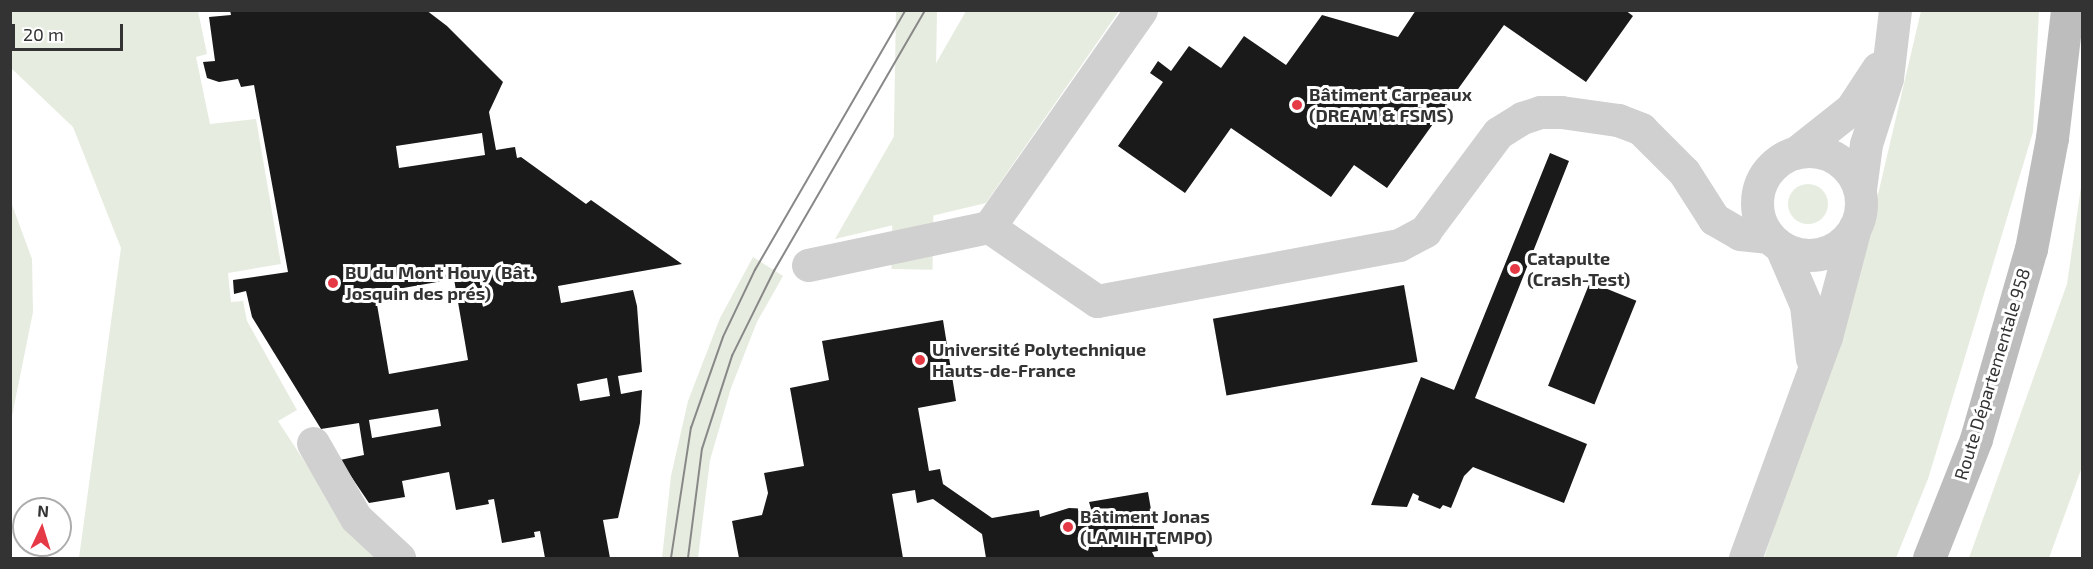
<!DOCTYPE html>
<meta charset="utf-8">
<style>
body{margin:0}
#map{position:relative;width:2093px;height:569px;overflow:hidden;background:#fff;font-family:"Exo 2",sans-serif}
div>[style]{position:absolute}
.green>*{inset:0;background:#e6ecdf;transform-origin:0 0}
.round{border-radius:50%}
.building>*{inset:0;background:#1a1a1a;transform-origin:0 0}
.minor>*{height:33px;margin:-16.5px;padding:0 16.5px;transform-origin:16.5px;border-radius:16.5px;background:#d0d0d0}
.minor>.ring{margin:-16.5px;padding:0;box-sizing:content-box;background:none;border:33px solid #d0d0d0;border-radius:50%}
.secondary>*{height:33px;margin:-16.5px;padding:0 16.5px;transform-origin:16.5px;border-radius:16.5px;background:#bdbdbd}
.tram>*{height:1.5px;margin:-0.75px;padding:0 0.75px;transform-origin:0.75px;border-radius:0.75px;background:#888}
.dots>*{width:16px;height:16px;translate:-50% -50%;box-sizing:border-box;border:3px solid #fff;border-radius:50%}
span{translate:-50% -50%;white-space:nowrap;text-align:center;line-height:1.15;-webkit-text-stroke:6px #fff;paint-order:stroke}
.poi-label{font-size:18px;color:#333;font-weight:700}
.left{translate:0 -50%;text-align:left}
.street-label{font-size:18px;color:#333}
.frame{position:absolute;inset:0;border:12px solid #333;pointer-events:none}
.north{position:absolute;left:12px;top:497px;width:60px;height:60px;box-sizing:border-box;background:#fff;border:2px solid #adadad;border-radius:50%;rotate:4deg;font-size:16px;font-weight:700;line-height:24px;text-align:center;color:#333}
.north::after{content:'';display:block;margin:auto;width:21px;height:27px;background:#e63946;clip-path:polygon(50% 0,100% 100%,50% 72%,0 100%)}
.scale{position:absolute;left:12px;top:24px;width:111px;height:27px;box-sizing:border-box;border:3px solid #333;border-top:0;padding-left:8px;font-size:18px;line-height:21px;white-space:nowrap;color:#333;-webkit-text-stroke:4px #fff;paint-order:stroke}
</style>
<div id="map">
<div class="green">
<div style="left:896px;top:10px;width:41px;height:259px;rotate:1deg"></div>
<div style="clip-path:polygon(10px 11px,198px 11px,207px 54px,196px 57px,210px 124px,256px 119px,281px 264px,228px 273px,231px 302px,243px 301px,247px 321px,297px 410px,278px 421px,333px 505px,381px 558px,79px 558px,121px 248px,73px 127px,11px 68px)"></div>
<div style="clip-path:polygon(966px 11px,1119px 11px,986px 203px,835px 239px)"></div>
<div style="clip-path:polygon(1921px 11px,2039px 11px,2033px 132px,1928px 479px,1896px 558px,1764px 558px,1861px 267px)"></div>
<div style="clip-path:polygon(2082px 180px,2082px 467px,2049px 558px,1969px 558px,2067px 284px)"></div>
<div class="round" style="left:1788px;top:184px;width:40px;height:40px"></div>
<div style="clip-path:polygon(11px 202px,32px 259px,33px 312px,11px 421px)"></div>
<div style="clip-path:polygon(753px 257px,783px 276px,757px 322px,731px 388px,710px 460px,698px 558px,662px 558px,671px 476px,688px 401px,720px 318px)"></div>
</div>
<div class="building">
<div style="clip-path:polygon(evenodd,230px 10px,426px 10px,447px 26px,503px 82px,489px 112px,496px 150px,515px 147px,517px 158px,521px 157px,586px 204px,591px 200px,682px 264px,558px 286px,561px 303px,633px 290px,637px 306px,642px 372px,618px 376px,621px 394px,642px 390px,640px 423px,618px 518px,603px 520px,610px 558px,545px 558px,540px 531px,534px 532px,535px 537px,502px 543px,494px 499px,488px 500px,489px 504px,456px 510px,449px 472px,402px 481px,405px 497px,369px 503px,340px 460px,364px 455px,359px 423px,321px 429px,252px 317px,246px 291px,234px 294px,233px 280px,288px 272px,254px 85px,241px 87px,238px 79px,219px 82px,207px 78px,203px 62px,215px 61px,209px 17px,231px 15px,230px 10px,482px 133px,485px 155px,399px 168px,396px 146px,482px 133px,230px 10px,454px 279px,468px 360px,389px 374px,375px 293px,454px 279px,230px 10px,607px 378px,610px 396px,580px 401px,577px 384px,607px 378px,230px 10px,438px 409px,441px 426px,372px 438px,369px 420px,438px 409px)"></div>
<div style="clip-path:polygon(1416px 10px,1625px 10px,1633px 16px,1586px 82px,1504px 25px,1387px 188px,1354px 165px,1331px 197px,1231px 128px,1185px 193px,1118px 146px,1163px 82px,1150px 73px,1158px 61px,1171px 71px,1189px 46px,1221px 68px,1244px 36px,1286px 65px,1322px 15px,1398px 37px)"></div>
<div style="clip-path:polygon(1550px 153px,1569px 161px,1475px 398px,1587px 444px,1564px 503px,1473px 467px,1464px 476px,1451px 508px,1443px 505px,1440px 509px,1418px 500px,1419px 496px,1413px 493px,1407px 507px,1371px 505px,1421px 377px,1454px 390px)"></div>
<div style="left:1590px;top:282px;width:50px;height:112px;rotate:22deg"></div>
<div style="left:1404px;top:285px;width:78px;height:194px;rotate:80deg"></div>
<div style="clip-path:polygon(943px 320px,956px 401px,918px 408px,929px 471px,940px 469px,943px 484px,992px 518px,1039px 510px,1040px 517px,1069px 508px,1091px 509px,1089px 502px,1148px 492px,1158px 551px,1152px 552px,1155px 558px,986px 558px,982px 534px,933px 499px,917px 503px,915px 490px,892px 494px,903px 558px,739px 558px,732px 521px,762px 515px,768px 493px,764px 473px,804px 466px,790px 388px,829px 380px,822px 341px)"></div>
</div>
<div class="minor">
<div class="ring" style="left:1757px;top:151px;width:71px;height:71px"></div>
<div style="left:1798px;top:151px;width:68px;rotate:-38.4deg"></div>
<div style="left:1851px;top:109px;width:49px;rotate:-56.6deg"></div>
<div style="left:1860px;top:189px;width:45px;rotate:-82.4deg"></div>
<div style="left:1866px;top:144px;width:69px;rotate:-72.3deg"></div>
<div style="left:1887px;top:78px;width:68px;rotate:-83.3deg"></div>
<div style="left:989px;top:227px;width:131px;rotate:34.4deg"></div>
<div style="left:1097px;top:301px;width:307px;rotate:-10.5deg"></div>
<div style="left:1399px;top:245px;width:30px;rotate:-28deg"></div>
<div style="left:1425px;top:231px;width:122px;rotate:-53.3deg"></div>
<div style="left:1498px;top:133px;width:28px;rotate:-32deg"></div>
<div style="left:1522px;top:118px;width:19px;rotate:-18deg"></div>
<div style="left:1540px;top:112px;width:21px"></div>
<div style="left:1561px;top:112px;width:58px;rotate:8deg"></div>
<div style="left:1618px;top:120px;width:25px;rotate:21deg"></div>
<div style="left:1641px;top:129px;width:61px;rotate:45deg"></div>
<div style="left:1684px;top:172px;width:56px;rotate:57.4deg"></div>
<div style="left:1714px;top:219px;width:30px;rotate:30deg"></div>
<div style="left:1740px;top:234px;width:29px;rotate:6deg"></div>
<div style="left:1781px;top:247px;width:63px;rotate:66.7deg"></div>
<div style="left:1806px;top:305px;width:54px;rotate:83.7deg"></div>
<div style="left:808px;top:265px;width:185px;rotate:-11.9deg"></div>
<div style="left:989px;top:227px;width:265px;rotate:-55deg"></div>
<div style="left:313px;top:443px;width:86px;rotate:60.2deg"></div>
<div style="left:356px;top:518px;width:59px;rotate:42.9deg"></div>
<div style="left:1745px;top:558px;width:235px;rotate:-69.9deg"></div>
<div style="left:1826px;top:337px;width:114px;rotate:-75.2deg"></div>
</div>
<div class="secondary">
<div style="left:1929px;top:558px;width:128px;rotate:-68.4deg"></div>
<div style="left:1976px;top:439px;width:198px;rotate:-73.9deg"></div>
<div style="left:2031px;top:249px;width:113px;rotate:-79.3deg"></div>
<div style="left:2052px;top:138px;width:129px;rotate:-83.3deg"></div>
</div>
<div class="tram">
<div style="left:671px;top:558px;width:132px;rotate:-81.3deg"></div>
<div style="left:691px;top:428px;width:96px;rotate:-70.6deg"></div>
<div style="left:723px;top:337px;width:74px;rotate:-64.5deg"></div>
<div style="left:755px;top:270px;width:301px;rotate:-59.9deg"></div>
<div style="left:688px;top:558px;width:110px;rotate:-82.7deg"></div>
<div style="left:702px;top:449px;width:98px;rotate:-72.1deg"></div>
<div style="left:732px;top:356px;width:95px;rotate:-63.7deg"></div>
<div style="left:774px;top:271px;width:302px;rotate:-59.9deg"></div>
</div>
<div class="dots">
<div style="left:1297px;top:105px;background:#e63946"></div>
<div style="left:1515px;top:269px;background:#e63946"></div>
<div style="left:333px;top:283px;background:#e63946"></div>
<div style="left:920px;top:360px;background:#e63946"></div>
<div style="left:1068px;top:527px;background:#e63946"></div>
</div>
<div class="poi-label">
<span class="left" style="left:1309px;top:105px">Bâtiment Carpeaux<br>(DREAM &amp; FSMS)</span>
<span class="left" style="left:1527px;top:269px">Catapulte<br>(Crash-Test)</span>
<span class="left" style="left:345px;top:283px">BU du Mont Houy (Bât.<br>Josquin des prés)</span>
<span class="left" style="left:932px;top:360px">Université Polytechnique<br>Hauts-de-France</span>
<span class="left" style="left:1080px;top:527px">Bâtiment Jonas<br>(LAMIH TEMPO)</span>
</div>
<div class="street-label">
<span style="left:1992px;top:374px;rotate:-73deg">Route Départementale 958</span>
</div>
<div class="frame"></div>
<div class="north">N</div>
<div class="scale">20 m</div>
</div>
